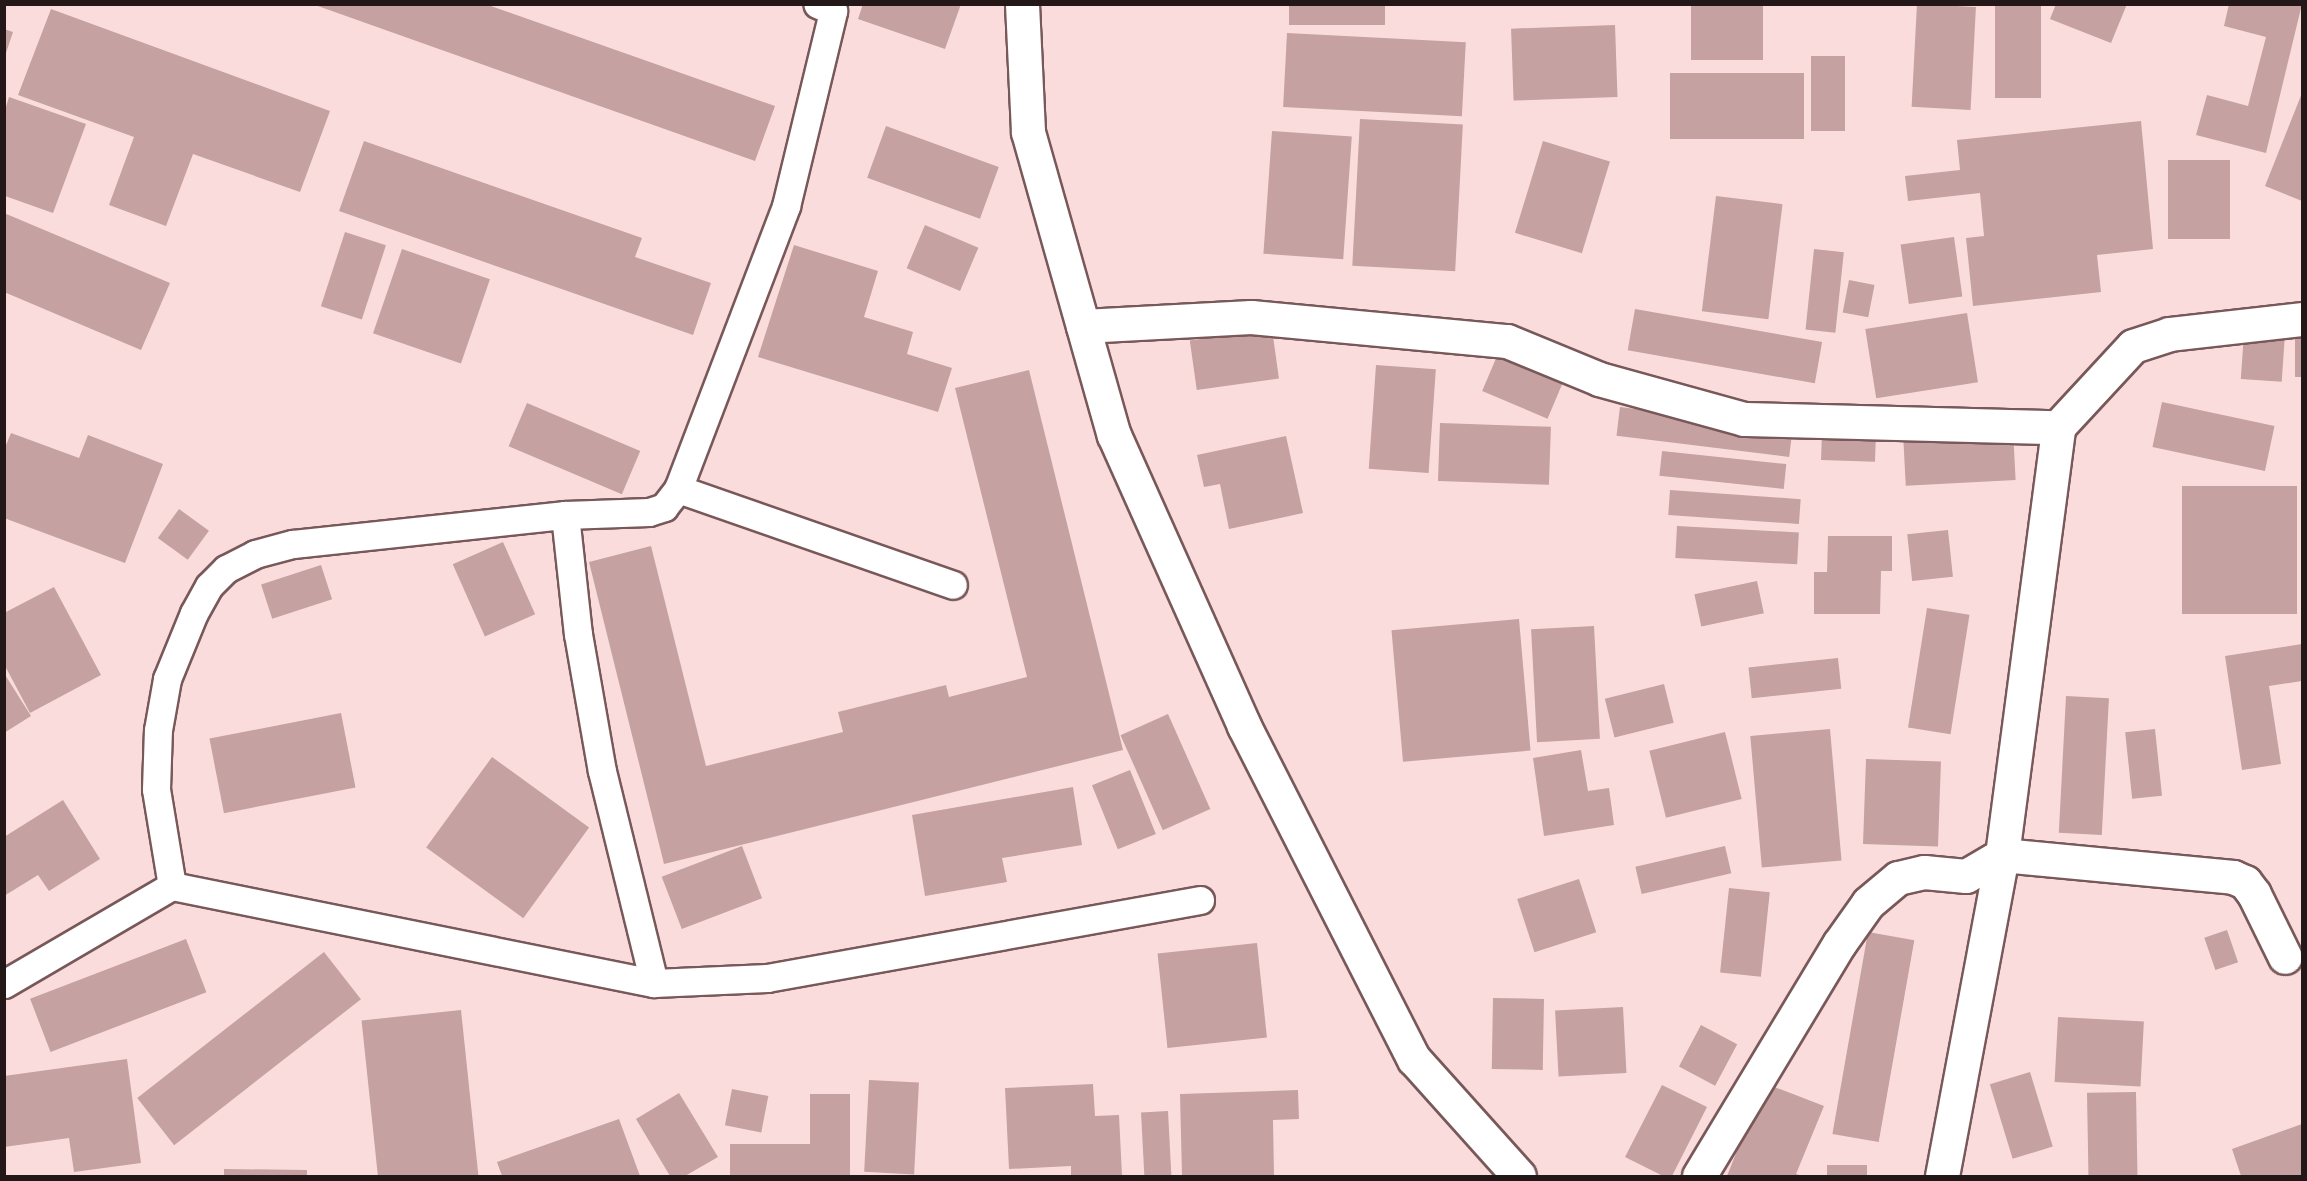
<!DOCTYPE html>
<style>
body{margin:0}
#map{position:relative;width:2307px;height:1181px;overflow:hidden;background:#fbdcdc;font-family:Barlow,sans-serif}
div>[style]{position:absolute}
.building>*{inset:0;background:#c5a1a1;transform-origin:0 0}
.roads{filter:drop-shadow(2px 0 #785859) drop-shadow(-2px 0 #785859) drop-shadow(0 2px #785859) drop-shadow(0 -2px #785859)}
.service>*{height:27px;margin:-13.5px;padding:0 13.5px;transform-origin:13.5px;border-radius:13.5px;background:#fff}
.minor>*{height:33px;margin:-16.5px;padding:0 16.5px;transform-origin:16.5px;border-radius:16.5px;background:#fff}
.tertiary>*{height:33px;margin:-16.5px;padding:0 16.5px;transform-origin:16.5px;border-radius:16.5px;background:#fff}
span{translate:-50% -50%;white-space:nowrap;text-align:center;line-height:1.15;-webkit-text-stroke:4.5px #fbdcdc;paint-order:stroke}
.frame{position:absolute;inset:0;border:6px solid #241717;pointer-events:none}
</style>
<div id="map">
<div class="building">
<div style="clip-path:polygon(863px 4px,961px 4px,945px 49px,858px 19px)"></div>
<div style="left:1289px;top:4px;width:96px;height:21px"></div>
<div style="left:1691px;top:4px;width:72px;height:56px"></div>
<div style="left:1917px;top:4px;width:59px;height:103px;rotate:3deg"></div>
<div style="left:1995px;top:4px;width:46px;height:94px"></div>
<div style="clip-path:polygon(2056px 4px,2127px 4px,2111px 43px,2050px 19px)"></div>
<div style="clip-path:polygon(2229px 4px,2302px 4px,2266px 153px,2196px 135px,2207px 95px,2248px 106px,2266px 37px,2224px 26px)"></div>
<div style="clip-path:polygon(315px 5px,488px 5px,775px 106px,755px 161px)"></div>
<div style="clip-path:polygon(51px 9px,330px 111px,300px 192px,193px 154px,166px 226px,109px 205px,134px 137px,18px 95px)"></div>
<div style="left:1615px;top:25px;width:72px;height:104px;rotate:88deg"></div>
<div style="clip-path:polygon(4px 29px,13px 32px,5px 56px,4px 56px)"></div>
<div style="left:1287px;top:33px;width:179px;height:74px;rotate:3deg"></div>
<div style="left:1811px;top:56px;width:34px;height:75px"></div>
<div style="left:1670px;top:73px;width:134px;height:66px"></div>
<div style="clip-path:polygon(2302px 93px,2302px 201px,2265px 186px)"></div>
<div style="clip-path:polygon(9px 97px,86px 124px,53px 213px,5px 196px,5px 110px)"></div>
<div style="left:1360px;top:119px;width:103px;height:147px;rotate:3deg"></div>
<div style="clip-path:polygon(2141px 121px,2153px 249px,2097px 255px,2101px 292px,1973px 306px,1966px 238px,1984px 236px,1980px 193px,1908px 201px,1905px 176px,1960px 170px,1957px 140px)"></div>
<div style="left:886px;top:126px;width:120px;height:55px;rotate:20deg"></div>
<div style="left:1272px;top:131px;width:80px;height:123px;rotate:4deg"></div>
<div style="clip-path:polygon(364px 141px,642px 238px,635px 257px,711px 283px,693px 335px,339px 211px)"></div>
<div style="left:1543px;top:141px;width:70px;height:96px;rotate:17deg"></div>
<div style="left:2230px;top:160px;width:79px;height:62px;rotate:90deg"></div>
<div style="left:1716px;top:196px;width:67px;height:116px;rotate:7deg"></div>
<div style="clip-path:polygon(4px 213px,170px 283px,141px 350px,4px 292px)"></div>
<div style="left:925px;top:225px;width:58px;height:47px;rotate:23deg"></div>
<div style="left:345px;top:232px;width:43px;height:78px;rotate:18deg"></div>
<div style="left:1954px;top:237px;width:60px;height:54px;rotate:82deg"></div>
<div style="clip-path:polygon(794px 245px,878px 271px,864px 317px,913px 332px,907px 354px,952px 368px,938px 412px,758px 357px)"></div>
<div style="left:402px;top:249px;width:93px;height:89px;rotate:19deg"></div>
<div style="left:1814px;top:249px;width:30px;height:81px;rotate:6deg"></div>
<div style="left:1849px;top:280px;width:26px;height:33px;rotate:11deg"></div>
<div style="left:1635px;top:309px;width:190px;height:42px;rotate:10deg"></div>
<div style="left:1967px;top:313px;width:70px;height:103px;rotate:81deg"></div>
<div style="left:1272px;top:329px;width:50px;height:83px;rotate:82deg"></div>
<div style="left:2244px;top:333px;width:41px;height:46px;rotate:4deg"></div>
<div style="left:2295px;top:335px;width:7px;height:42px"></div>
<div style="left:1497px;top:356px;width:71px;height:38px;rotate:23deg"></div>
<div style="left:1376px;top:365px;width:60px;height:104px;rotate:4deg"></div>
<div style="clip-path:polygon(1029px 370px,1123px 750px,664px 864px,589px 562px,651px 546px,706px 766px,843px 732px,838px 712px,946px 685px,949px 697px,1027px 677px,955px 388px)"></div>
<div style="left:2162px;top:402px;width:115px;height:46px;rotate:12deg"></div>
<div style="left:527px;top:403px;width:123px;height:47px;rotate:23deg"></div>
<div style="left:1620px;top:407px;width:174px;height:29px;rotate:7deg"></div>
<div style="left:1440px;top:423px;width:111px;height:58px;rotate:2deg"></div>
<div style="left:2013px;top:430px;width:50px;height:110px;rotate:87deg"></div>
<div style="left:1822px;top:432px;width:54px;height:28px;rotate:2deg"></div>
<div style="clip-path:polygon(11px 433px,79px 458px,88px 435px,163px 464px,125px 563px,4px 518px,4px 450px)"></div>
<div style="clip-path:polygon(1286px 436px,1303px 513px,1229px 529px,1220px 484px,1204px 487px,1197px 455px)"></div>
<div style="left:1662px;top:451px;width:125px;height:25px;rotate:6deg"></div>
<div style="left:2297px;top:486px;width:128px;height:115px;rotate:90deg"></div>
<div style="left:1670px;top:490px;width:131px;height:25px;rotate:4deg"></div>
<div style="left:179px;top:509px;width:37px;height:36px;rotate:36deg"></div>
<div style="left:1677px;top:526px;width:122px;height:32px;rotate:3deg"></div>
<div style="left:1948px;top:530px;width:47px;height:41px;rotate:84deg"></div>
<div style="clip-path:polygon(1828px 536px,1892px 536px,1892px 571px,1881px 571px,1880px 614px,1814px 614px,1814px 572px,1827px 572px)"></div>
<div style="left:503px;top:542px;width:79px;height:55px;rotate:66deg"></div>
<div style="left:321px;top:565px;width:36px;height:63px;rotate:72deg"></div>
<div style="left:1757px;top:581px;width:33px;height:64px;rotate:78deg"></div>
<div style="clip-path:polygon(54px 587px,101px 675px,30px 713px,4px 664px,4px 613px)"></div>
<div style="left:1927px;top:608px;width:43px;height:121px;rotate:9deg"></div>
<div style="left:1519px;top:619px;width:132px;height:128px;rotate:85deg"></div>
<div style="left:1594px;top:626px;width:113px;height:63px;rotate:87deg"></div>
<div style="clip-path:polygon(2302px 644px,2302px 681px,2269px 686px,2281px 764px,2242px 770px,2225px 656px)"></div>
<div style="left:1838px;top:658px;width:31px;height:90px;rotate:84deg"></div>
<div style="clip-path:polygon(4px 673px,31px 716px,4px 733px)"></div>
<div style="left:1664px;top:684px;width:40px;height:61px;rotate:76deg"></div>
<div style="left:2066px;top:696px;width:43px;height:137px;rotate:3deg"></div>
<div style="left:341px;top:713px;width:76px;height:134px;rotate:79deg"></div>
<div style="left:1168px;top:714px;width:104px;height:52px;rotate:66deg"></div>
<div style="left:1830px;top:729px;width:132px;height:80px;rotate:85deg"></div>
<div style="left:2155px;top:729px;width:67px;height:30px;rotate:84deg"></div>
<div style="left:1725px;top:732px;width:69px;height:78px;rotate:76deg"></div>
<div style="clip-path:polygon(1581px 750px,1588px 791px,1609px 788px,1614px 825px,1544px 836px,1533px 758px)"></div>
<div style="left:492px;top:757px;width:120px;height:112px;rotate:36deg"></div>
<div style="left:1866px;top:759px;width:75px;height:85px;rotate:2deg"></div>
<div style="left:1130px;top:770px;width:69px;height:41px;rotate:68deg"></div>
<div style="clip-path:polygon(1073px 787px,1082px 845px,1002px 858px,1007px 882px,925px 896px,912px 815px)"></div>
<div style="clip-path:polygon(63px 800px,100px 859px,49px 891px,38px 875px,4px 896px,4px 837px)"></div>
<div style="left:742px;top:846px;width:56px;height:86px;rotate:69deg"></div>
<div style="left:1725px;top:846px;width:28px;height:92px;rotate:77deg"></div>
<div style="left:1579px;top:879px;width:56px;height:65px;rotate:72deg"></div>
<div style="left:1729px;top:888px;width:41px;height:85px;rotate:6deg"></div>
<div style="left:2227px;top:930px;width:34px;height:24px;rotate:71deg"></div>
<div style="left:1868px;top:932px;width:47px;height:205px;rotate:10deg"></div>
<div style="left:186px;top:939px;width:57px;height:167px;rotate:69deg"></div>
<div style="left:1257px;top:943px;width:95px;height:100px;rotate:84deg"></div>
<div style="left:324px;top:952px;width:60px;height:237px;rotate:52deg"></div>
<div style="left:1493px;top:998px;width:51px;height:71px;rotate:1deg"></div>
<div style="left:1623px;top:1007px;width:66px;height:68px;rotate:87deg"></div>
<div style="left:461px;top:1010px;width:167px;height:100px;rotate:84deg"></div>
<div style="left:2058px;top:1017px;width:86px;height:65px;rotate:3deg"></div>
<div style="left:1701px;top:1025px;width:41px;height:47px;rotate:28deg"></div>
<div style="clip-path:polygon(127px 1059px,141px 1163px,74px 1172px,69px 1138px,4px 1147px,4px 1076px)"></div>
<div style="left:2030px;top:1072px;width:78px;height:42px;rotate:73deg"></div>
<div style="left:869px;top:1080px;width:50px;height:92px;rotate:3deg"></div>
<div style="clip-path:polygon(1764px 1083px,1824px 1106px,1796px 1174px,1803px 1176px,1727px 1176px)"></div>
<div style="clip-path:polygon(1093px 1084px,1095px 1116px,1119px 1115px,1122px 1176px,1071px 1176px,1071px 1166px,1009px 1169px,1005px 1088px)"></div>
<div style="clip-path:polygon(1662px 1085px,1707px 1107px,1672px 1176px,1663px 1176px,1625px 1157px)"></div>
<div style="left:732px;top:1089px;width:37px;height:37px;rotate:11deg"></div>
<div style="clip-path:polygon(1298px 1090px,1299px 1119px,1273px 1120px,1274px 1176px,1182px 1176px,1180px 1094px)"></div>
<div style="left:2136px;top:1092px;width:84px;height:49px;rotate:89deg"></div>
<div style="clip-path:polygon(679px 1093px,718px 1157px,685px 1176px,670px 1176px,636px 1119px)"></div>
<div style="clip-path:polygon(810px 1094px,850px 1094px,850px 1176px,730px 1176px,730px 1144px,810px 1144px)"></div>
<div style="left:1168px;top:1111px;width:65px;height:27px;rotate:87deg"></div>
<div style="clip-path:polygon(619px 1119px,640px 1176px,502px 1176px,497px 1162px)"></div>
<div style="clip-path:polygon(2302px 1124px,2302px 1176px,2241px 1176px,2232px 1149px)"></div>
<div style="left:1867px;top:1165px;width:11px;height:40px;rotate:90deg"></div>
<div style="clip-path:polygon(224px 1169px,307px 1170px,307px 1176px,224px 1176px)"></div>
</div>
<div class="roads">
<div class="service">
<div style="left:678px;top:489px;width:291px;rotate:19.2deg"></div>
<div style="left:565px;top:515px;width:120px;rotate:83.8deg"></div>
<div style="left:578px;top:634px;width:139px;rotate:80.1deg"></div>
<div style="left:602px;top:771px;width:218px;rotate:76.2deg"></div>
<div style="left:172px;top:886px;width:492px;rotate:11.4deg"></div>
<div style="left:654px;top:983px;width:113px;rotate:-2.5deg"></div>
<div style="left:767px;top:978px;width:440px;rotate:-10.2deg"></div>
<div style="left:4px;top:984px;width:194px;rotate:-30.3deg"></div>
<div style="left:172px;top:886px;width:98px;rotate:-99.4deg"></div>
<div style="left:156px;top:789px;width:59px;rotate:-88.1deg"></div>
<div style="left:158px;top:730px;width:52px;rotate:-80deg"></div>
<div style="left:167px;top:679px;width:71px;rotate:-67.8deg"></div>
<div style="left:194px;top:613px;width:31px;rotate:-61deg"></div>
<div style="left:209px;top:586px;width:24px;rotate:-45deg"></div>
<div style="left:226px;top:569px;width:33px;rotate:-27deg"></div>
<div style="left:255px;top:554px;width:39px;rotate:-15deg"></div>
<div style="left:293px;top:544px;width:274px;rotate:-6.1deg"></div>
<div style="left:565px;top:515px;width:84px;rotate:-2deg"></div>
<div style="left:649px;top:512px;width:16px;rotate:-18deg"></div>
<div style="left:664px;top:507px;width:23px;rotate:-52deg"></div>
<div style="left:678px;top:489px;width:303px;rotate:-69.1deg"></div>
<div style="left:786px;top:206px;width:201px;rotate:-76.4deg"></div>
<div style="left:833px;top:11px;width:17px;rotate:-156deg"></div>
</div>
<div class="minor">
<div style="left:1083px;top:326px;width:168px;rotate:-3.1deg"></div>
<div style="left:1251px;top:317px;width:257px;rotate:5.4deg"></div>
<div style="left:1507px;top:341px;width:100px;rotate:22.4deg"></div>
<div style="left:1599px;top:379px;width:150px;rotate:15.4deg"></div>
<div style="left:1744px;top:419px;width:314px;rotate:1.5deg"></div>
<div style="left:1699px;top:1176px;width:271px;rotate:-58.9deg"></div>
<div style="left:1839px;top:944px;width:50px;rotate:-54.7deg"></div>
<div style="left:1868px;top:903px;width:39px;rotate:-40deg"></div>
<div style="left:1898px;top:878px;width:27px;rotate:-13deg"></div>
<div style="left:1924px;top:872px;width:42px;rotate:5.4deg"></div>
<div style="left:1966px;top:876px;width:42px;rotate:-30.3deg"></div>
<div style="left:2002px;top:855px;width:232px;rotate:5.4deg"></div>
<div style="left:2233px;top:877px;width:13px;rotate:23deg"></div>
<div style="left:2245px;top:882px;width:15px;rotate:53deg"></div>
<div style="left:2254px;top:894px;width:70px;rotate:63.8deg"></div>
<div style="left:1942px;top:1176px;width:327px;rotate:-79.4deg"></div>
<div style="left:2002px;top:855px;width:432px;rotate:-82.5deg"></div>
<div style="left:2058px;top:427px;width:110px;rotate:-47.2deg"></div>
<div style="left:2133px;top:346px;width:38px;rotate:-18deg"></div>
<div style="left:2169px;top:334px;width:134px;rotate:-6.4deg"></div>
</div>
<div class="tertiary">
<div style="left:1022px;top:4px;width:128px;rotate:87.3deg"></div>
<div style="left:1028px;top:132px;width:315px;rotate:74.2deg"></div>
<div style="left:1114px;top:435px;width:319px;rotate:65.9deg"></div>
<div style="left:1244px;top:726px;width:374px;rotate:63deg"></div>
<div style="left:1414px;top:1059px;width:157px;rotate:48.1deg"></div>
</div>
</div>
<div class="frame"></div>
</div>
